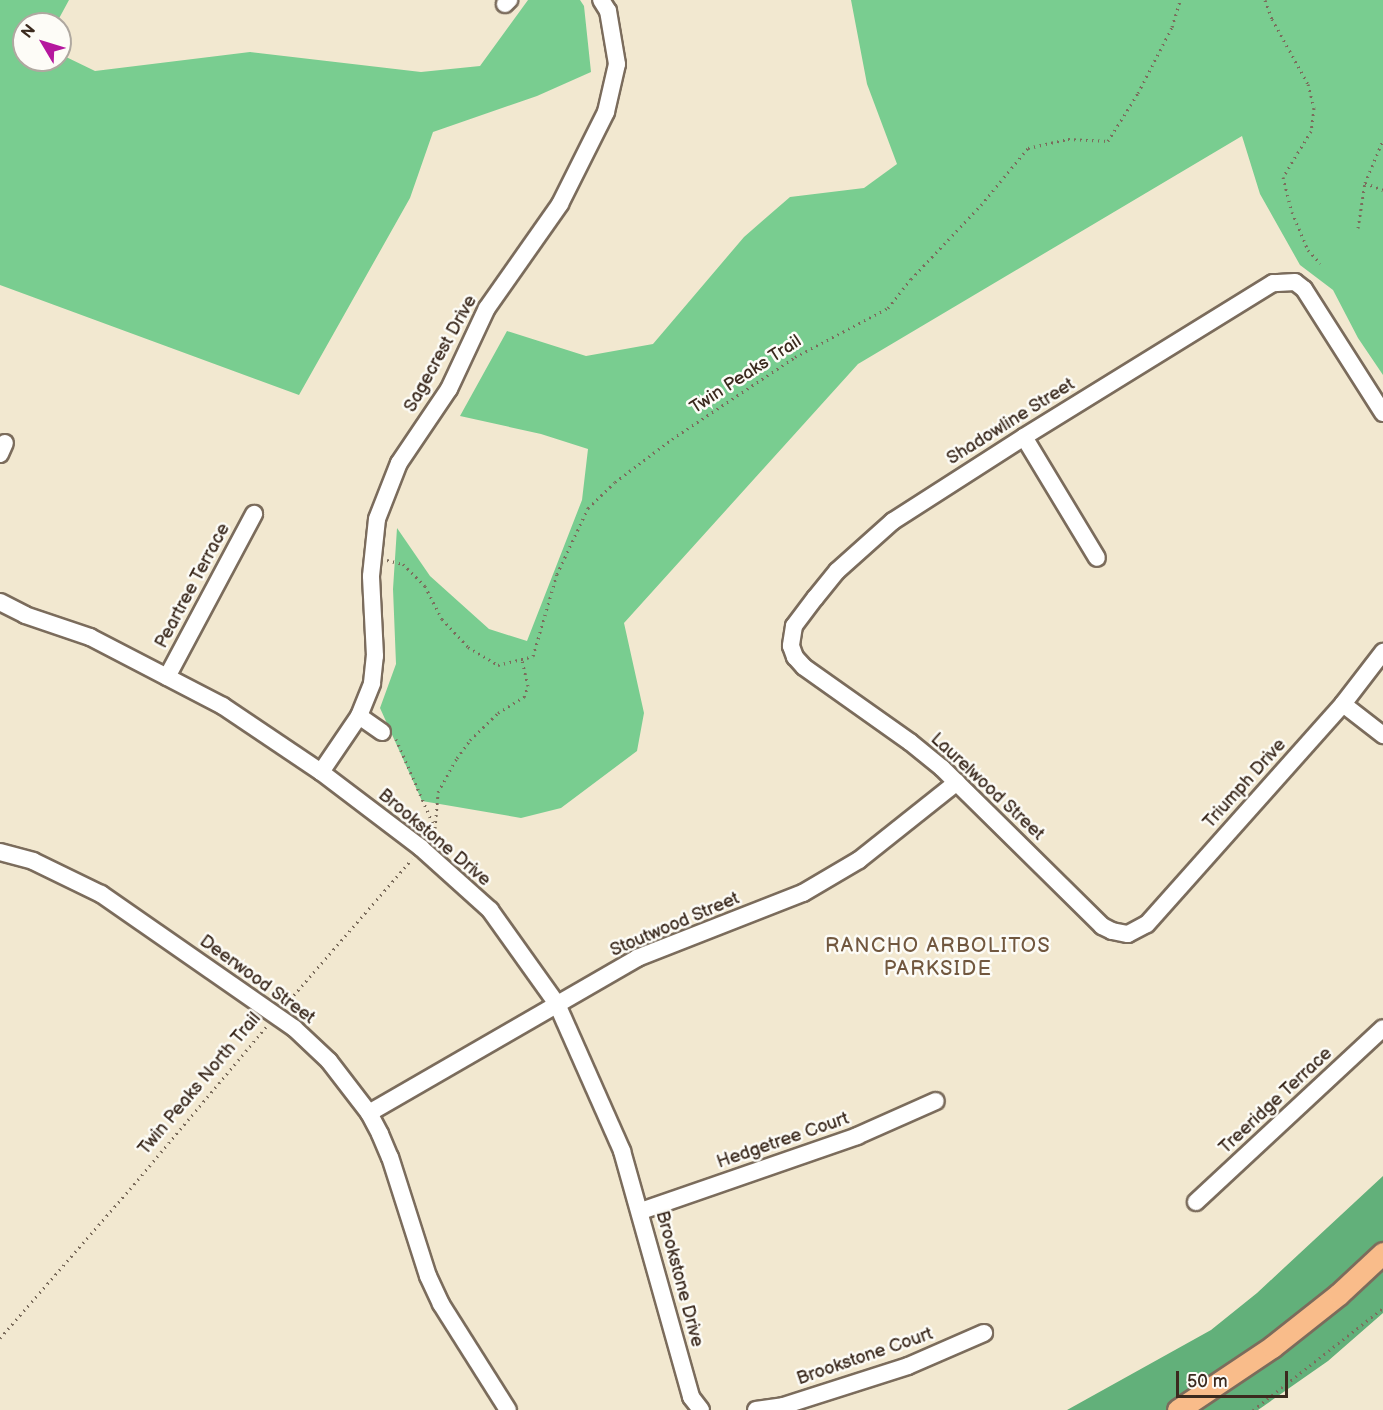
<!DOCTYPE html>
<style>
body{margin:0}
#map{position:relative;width:1383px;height:1410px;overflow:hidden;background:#f2e8d0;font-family:"Balsamiq Sans",sans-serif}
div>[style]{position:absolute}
.green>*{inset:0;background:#79cd90}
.forest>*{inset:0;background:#62b07a}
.path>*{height:3px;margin-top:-1.5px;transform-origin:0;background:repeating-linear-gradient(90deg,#7b6c5c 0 1.5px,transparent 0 6px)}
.roads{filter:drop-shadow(2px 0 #7b6c5c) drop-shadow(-2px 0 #7b6c5c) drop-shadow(0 2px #7b6c5c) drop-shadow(0 -2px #7b6c5c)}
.minor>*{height:16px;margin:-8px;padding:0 8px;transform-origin:8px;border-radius:8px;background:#fff}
.major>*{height:21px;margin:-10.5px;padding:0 10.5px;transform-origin:10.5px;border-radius:10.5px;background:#f9bc8a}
span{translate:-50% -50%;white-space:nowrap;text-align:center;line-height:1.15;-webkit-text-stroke:5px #fdfcf7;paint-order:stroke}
.street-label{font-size:18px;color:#3b2a1e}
.neighbourhood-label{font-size:20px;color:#71573e;letter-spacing:1.5px}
.north{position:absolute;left:12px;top:12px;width:60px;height:60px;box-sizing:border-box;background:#fdfcf7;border:2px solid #afa8a0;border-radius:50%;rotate:308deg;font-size:16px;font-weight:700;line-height:24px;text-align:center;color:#3b2a1e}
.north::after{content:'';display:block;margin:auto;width:21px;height:27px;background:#b5179e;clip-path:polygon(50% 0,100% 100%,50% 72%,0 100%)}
.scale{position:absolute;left:1176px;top:1371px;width:112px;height:27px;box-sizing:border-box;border:3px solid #3b2a1e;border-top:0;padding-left:8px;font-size:18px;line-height:21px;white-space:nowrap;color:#3b2a1e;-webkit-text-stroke:4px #fdfcf7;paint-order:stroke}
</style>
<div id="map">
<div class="green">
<div style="clip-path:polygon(0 0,69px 0,56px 24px,24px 24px,24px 60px,60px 60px,60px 52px,62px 55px,95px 71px,250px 52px,421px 72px,480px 66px,528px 0,580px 0,584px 6px,591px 72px,537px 96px,433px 132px,410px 198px,299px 395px,0 285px)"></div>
<div style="clip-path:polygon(851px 0,1383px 0,1383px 375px,1358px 338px,1333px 290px,1300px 265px,1260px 194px,1242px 136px,858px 364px,624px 623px,644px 713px,637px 751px,561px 808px,521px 818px,422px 801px,380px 708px,396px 664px,393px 589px,397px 528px,430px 576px,489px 629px,527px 641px,582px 500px,588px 449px,541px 434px,460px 416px,507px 331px,586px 356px,653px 344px,744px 237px,790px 197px,864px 188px,897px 164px,867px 84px)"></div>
</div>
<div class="forest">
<div style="clip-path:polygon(1383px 1176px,1383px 1313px,1328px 1361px,1258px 1410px,1067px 1410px,1211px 1330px,1257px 1293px)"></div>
</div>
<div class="path">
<div style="left:1265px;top:0;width:20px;rotate:70deg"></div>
<div style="left:1272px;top:19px;width:74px;rotate:61deg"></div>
<div style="left:1308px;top:84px;width:25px;rotate:76deg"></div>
<div style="left:1314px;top:108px;width:23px;rotate:97deg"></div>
<div style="left:1311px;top:131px;width:54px;rotate:121.3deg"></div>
<div style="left:1283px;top:177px;width:36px;rotate:76deg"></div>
<div style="left:1292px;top:212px;width:41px;rotate:67.2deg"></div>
<div style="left:1308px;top:250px;width:18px;rotate:47deg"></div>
<div style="left:1365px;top:183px;width:19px;rotate:21deg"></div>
<div style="left:1358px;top:228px;width:46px;rotate:-81.2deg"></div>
<div style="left:1365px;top:183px;width:47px;rotate:-67.3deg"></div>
<div style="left:387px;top:560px;width:16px;rotate:14deg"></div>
<div style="left:403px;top:564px;width:31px;rotate:45deg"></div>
<div style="left:425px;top:586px;width:37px;rotate:63deg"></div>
<div style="left:442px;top:619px;width:38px;rotate:47deg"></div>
<div style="left:468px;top:647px;width:35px;rotate:31deg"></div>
<div style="left:498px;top:665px;width:36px;rotate:-14deg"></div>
<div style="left:533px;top:656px;width:85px;rotate:-73.7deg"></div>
<div style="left:557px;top:574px;width:73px;rotate:-64.8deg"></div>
<div style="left:588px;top:508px;width:37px;rotate:-44deg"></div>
<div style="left:615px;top:482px;width:71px;rotate:-37deg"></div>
<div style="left:672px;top:439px;width:148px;rotate:-33.7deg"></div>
<div style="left:795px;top:357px;width:105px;rotate:-27.8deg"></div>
<div style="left:888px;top:308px;width:37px;rotate:-52deg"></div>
<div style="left:911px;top:279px;width:102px;rotate:-46.6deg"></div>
<div style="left:981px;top:205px;width:74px;rotate:-50.5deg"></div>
<div style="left:1028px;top:148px;width:41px;rotate:-12.7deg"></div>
<div style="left:1068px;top:139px;width:40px;rotate:2.9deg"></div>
<div style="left:1108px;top:141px;width:57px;rotate:-58deg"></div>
<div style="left:1138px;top:93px;width:74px;rotate:-62.7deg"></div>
<div style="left:1172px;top:27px;width:28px;rotate:-73deg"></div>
<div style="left:396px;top:739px;width:95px;rotate:66.4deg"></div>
<div style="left:430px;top:835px;width:9px;rotate:-54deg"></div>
<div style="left:435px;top:828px;width:36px;rotate:-85deg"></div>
<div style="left:438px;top:792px;width:39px;rotate:-61deg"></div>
<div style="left:457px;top:758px;width:22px;rotate:-54deg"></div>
<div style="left:470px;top:740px;width:39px;rotate:-44deg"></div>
<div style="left:498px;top:713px;width:31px;rotate:-32deg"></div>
<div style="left:524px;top:697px;width:12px;rotate:-70deg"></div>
<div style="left:528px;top:686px;width:28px;rotate:-103deg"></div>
<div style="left:286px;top:1004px;width:192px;rotate:-49deg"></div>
<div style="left:0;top:1338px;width:198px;rotate:-48.9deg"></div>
<div style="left:130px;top:1189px;width:212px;rotate:-50deg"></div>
<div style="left:1253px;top:1410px;width:165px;rotate:-38.1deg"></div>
</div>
<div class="roads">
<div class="minor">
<div style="left:505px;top:4px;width:6px;rotate:-45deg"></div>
<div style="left:1383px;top:413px;width:147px;rotate:-122.5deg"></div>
<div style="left:1304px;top:289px;width:11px;rotate:-142deg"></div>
<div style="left:1295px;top:282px;width:22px;rotate:177deg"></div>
<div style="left:1273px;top:283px;width:293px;rotate:148.3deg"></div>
<div style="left:1024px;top:437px;width:156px;rotate:147.3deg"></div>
<div style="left:893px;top:521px;width:75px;rotate:138.2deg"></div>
<div style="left:837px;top:571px;width:35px;rotate:129deg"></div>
<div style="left:815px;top:598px;width:35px;rotate:127deg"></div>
<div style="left:794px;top:626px;width:20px;rotate:99deg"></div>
<div style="left:791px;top:646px;width:12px;rotate:70deg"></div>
<div style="left:795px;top:657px;width:13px;rotate:48deg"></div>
<div style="left:804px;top:667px;width:130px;rotate:35.3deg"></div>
<div style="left:910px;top:742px;width:41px;rotate:39.1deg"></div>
<div style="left:942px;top:768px;width:225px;rotate:44.6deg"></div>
<div style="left:1102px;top:926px;width:11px;rotate:27deg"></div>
<div style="left:1112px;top:931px;width:16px;rotate:11deg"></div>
<div style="left:1128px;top:934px;width:21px;rotate:-28deg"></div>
<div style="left:1147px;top:924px;width:295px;rotate:-48.3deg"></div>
<div style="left:1343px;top:704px;width:66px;rotate:-52.4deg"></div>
<div style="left:1024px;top:437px;width:141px;rotate:58.9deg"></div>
<div style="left:0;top:454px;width:12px;rotate:-66deg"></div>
<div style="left:0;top:602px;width:28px;rotate:27deg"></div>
<div style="left:25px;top:615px;width:69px;rotate:18.7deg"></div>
<div style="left:90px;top:637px;width:150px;rotate:27.4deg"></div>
<div style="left:223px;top:706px;width:118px;rotate:34deg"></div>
<div style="left:321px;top:772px;width:126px;rotate:37.2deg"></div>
<div style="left:421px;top:848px;width:93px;rotate:41.9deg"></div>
<div style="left:490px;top:910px;width:115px;rotate:54.5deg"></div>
<div style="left:557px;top:1004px;width:161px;rotate:66.1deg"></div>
<div style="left:622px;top:1151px;width:255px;rotate:74.3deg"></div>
<div style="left:691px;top:1397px;width:16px;rotate:52deg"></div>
<div style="left:167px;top:677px;width:185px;rotate:-61.9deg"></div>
<div style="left:1343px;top:704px;width:51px;rotate:37.8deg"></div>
<div style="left:359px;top:716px;width:28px;rotate:35deg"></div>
<div style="left:321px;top:772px;width:68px;rotate:-55.8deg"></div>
<div style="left:359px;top:716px;width:35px;rotate:-68deg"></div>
<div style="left:372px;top:683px;width:27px;rotate:-84deg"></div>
<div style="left:375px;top:656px;width:80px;rotate:-92.9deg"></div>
<div style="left:371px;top:576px;width:57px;rotate:-84deg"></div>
<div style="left:377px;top:519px;width:60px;rotate:-68.6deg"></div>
<div style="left:399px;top:463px;width:89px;rotate:-56deg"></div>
<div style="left:449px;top:389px;width:89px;rotate:-64.9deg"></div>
<div style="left:487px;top:308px;width:127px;rotate:-54.9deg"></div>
<div style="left:560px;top:204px;width:103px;rotate:-63.4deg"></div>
<div style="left:606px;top:112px;width:49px;rotate:-77.1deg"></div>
<div style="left:617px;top:64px;width:54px;rotate:-99.6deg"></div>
<div style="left:608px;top:11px;width:13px;rotate:-122deg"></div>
<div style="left:0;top:852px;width:34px;rotate:15deg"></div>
<div style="left:33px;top:861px;width:76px;rotate:25.9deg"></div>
<div style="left:101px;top:894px;width:235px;rotate:34.8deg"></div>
<div style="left:294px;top:1028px;width:48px;rotate:43.3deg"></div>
<div style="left:329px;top:1061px;width:66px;rotate:52.4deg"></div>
<div style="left:369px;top:1113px;width:24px;rotate:62deg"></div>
<div style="left:380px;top:1134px;width:25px;rotate:67deg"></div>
<div style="left:390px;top:1157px;width:125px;rotate:72.3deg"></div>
<div style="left:428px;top:1276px;width:31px;rotate:65deg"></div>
<div style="left:441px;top:1304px;width:125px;rotate:57.7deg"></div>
<div style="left:369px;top:1113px;width:310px;rotate:-30deg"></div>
<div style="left:637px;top:958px;width:178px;rotate:-21.4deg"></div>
<div style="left:803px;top:893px;width:65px;rotate:-30.5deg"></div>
<div style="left:859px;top:860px;width:125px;rotate:-38.5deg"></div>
<div style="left:1196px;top:1202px;width:255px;rotate:-42.9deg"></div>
<div style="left:641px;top:1211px;width:229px;rotate:-19.1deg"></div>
<div style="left:857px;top:1136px;width:86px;rotate:-23.9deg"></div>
<div style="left:756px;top:1410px;width:27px;rotate:-8deg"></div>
<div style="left:783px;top:1406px;width:131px;rotate:-17.7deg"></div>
<div style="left:908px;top:1366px;width:83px;rotate:-23.5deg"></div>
</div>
<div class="major">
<div style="left:1178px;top:1410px;width:113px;rotate:-33.8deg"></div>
<div style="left:1272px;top:1347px;width:85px;rotate:-38.3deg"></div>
<div style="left:1339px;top:1294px;width:60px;rotate:-43deg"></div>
</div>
</div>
<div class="street-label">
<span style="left:441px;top:354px;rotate:-61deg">Sagecrest Drive</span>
<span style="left:746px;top:375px;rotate:-33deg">Twin Peaks Trail</span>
<span style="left:1011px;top:422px;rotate:-32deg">Shadowline Street</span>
<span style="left:193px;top:586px;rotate:-62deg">Peartree Terrace</span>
<span style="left:1245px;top:784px;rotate:-48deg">Triumph Drive</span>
<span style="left:987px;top:787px;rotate:43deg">Laurelwood Street</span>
<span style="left:434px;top:838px;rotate:40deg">Brookstone Drive</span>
<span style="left:675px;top:925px;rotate:-23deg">Stoutwood Street</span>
<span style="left:257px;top:980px;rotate:36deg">Deerwood Street</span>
<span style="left:200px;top:1084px;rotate:-50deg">Twin Peaks North Trail</span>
<span style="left:1276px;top:1101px;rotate:-43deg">Treeridge Terrace</span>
<span style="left:783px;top:1141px;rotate:-19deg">Hedgetree Court</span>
<span style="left:679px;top:1279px;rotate:75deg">Brookstone Drive</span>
<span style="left:865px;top:1357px;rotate:-19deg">Brookstone Court</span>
</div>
<div class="neighbourhood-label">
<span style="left:938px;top:958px">RANCHO ARBOLITOS<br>PARKSIDE</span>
</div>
<div class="north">N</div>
<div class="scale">50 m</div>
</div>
